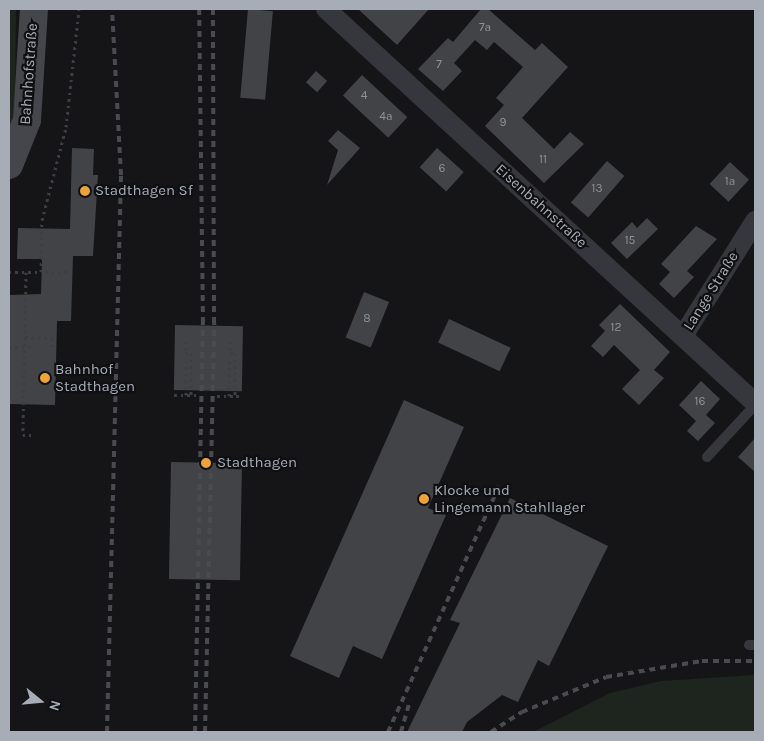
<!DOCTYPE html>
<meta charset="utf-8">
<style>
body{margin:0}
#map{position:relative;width:764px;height:741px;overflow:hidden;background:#151517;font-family:Karla,sans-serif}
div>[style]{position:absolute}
.green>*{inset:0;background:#1d251e}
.building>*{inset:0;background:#414347;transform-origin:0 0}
.path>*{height:3px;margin-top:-1.5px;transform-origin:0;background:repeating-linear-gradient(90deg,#3c3e43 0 2.5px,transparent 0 6.5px)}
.lane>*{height:10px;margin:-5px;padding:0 5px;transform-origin:5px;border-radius:5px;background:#36373c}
.street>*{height:20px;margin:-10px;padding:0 10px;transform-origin:10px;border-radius:10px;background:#36373c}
.secondary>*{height:28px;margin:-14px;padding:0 14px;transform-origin:14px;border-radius:14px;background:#44464c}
.rail>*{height:4px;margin-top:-2px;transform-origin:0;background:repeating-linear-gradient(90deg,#494b51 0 6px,transparent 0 11px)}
.dots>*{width:14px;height:14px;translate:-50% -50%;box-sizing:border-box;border:2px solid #101012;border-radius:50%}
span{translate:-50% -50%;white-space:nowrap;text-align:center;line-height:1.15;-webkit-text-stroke:4.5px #101012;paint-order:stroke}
.number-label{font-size:12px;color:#8e929b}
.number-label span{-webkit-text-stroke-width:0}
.street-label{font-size:15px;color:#a7adb7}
.poi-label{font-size:15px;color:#a7adb7}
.left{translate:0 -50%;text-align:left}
.frame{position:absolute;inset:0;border:10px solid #a7adb7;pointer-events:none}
.north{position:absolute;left:15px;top:676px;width:50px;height:50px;-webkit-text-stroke:4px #101012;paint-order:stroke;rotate:107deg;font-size:14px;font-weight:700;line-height:20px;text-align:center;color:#a7adb7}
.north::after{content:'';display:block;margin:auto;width:18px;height:22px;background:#a7adb7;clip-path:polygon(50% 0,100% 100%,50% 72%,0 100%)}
</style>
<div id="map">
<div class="green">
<div style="clip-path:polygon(9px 9px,16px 9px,15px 106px,9px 136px)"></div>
<div style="clip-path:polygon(755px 675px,755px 732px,533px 732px,610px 693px,661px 681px)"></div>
</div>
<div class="building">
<div style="left:248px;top:9px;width:25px;height:89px;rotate:5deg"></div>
<div style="clip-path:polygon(358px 9px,429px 9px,397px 45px)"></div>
<div style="clip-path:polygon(481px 9px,488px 9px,535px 50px,542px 43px,568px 67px,522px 118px,554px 149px,570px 132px,584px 144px,544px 183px,485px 126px,504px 105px,496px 98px,523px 67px,494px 42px,487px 50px,475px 40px,454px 63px,462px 71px,443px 91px,418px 69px,448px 38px,453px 42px)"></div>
<div style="left:316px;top:71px;width:15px;height:15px;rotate:42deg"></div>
<div style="left:362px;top:75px;width:62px;height:28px;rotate:43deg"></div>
<div style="clip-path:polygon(338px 130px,360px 148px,327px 185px,338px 150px,328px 141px)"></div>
<div style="clip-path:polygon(72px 148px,94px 149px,93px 175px,98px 175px,93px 256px,73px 256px,71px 321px,57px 321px,55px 405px,9px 404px,9px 295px,41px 294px,42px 259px,17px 259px,18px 228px,70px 229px)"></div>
<div style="left:437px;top:148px;width:36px;height:26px;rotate:42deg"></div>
<div style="left:607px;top:161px;width:23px;height:55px;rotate:41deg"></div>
<div style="left:730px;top:162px;width:26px;height:30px;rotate:43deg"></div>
<div style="clip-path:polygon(647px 218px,658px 229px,627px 259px,611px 243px,632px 222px,637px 228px)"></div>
<div style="clip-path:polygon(696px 226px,717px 239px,687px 271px,694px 277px,674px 298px,659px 284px,670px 272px,661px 264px)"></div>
<div style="left:364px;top:292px;width:27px;height:49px;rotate:22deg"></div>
<div style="clip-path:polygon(620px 304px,670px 352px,654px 370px,664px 378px,639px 405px,622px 389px,640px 370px,614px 345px,603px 357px,591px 346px,605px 331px,599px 325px)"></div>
<div style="left:449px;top:319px;width:68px;height:26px;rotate:25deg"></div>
<div style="left:175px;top:325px;width:68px;height:65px;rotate:1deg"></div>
<div style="clip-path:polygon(701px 381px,720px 399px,706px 415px,715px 423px,698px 441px,687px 431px,696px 421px,679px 405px)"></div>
<div style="clip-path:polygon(404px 400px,464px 427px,428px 508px,446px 515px,382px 659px,353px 646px,339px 678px,290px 656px)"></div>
<div style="clip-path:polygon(755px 438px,755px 472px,738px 457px)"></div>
<div style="left:171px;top:462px;width:71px;height:117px;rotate:1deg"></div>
<div style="clip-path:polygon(510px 498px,608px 546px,549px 666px,538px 660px,518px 702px,502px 695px,467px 722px,462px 732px,407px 732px,460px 623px,450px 620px)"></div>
</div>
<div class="path">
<div style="left:9px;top:272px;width:32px"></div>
<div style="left:26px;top:272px;width:163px;rotate:91.1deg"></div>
<div style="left:23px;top:435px;width:8px"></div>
<div style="left:67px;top:272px;width:26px;rotate:180deg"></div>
<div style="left:41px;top:272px;width:52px;rotate:-88.9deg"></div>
<div style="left:42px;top:220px;width:96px;rotate:-75.5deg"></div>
<div style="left:66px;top:127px;width:119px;rotate:-83.7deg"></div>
<div style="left:25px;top:337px;width:28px;rotate:2deg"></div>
<div style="left:53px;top:338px;width:9px;rotate:96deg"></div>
<div style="left:186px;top:341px;width:12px;rotate:90deg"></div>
<div style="left:186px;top:353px;width:5px"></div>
<div style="left:191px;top:353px;width:42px;rotate:90deg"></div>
<div style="left:230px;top:341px;width:12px;rotate:90deg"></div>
<div style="left:230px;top:353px;width:5px"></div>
<div style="left:235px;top:353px;width:43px;rotate:90deg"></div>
<div style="left:9px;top:347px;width:23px"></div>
<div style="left:174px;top:395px;width:22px"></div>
<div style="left:186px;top:395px;width:39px;rotate:-90deg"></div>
<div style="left:217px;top:396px;width:26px"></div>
<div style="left:229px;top:396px;width:39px;rotate:-89deg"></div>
</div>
<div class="lane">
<div style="left:707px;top:457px;width:71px;rotate:-47.3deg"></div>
<div style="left:749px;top:645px;width:6px"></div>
</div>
<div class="street">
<div style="left:326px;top:9px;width:582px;rotate:42.56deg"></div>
<div style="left:683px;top:336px;width:136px;rotate:-57.9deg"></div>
</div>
<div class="secondary">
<div style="left:9px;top:165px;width:48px;rotate:-68.2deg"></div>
<div style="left:27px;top:120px;width:111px;rotate:-86.4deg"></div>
</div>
<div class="rail">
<div style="left:107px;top:732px;width:557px;rotate:-88.56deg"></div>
<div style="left:121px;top:175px;width:166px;rotate:-93.1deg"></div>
<div style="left:195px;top:732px;width:409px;rotate:-88.9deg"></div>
<div style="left:203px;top:323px;width:314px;rotate:-90.7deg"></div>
<div style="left:205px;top:732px;width:409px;rotate:-88.7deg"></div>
<div style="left:214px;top:323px;width:314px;rotate:-90.2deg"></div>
<div style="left:388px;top:732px;width:274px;rotate:-65.7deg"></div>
<div style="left:401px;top:732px;width:33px;rotate:-74deg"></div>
<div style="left:491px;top:732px;width:37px;rotate:-33deg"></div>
<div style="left:522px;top:712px;width:91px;rotate:-22.6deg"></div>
<div style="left:606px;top:677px;width:97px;rotate:-9.5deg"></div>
<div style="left:702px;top:661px;width:53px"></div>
</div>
<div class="dots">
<div style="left:85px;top:191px;background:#eda336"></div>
<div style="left:45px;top:378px;background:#eda336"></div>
<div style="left:206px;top:463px;background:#eda336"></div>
<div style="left:424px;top:499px;background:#eda336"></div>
</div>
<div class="number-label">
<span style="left:485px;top:28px">7a</span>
<span style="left:439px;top:65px">7</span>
<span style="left:364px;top:96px">4</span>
<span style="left:386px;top:117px">4a</span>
<span style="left:503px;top:123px">9</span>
<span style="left:543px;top:160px">11</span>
<span style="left:442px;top:169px">6</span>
<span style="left:730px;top:182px">1a</span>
<span style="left:597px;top:189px">13</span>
<span style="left:630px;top:241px">15</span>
<span style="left:367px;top:319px">8</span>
<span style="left:616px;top:328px">12</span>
<span style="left:700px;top:402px">16</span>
</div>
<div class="street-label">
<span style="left:29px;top:74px;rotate:-86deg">Bahnhofstraße</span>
<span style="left:541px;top:206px;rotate:42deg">Eisenbahnstraße</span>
<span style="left:711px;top:291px;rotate:-58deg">Lange Straße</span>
</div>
<div class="poi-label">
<span class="left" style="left:95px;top:191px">Stadthagen Sf</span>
<span class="left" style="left:55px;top:378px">Bahnhof<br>Stadthagen</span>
<span class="left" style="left:217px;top:463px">Stadthagen</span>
<span class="left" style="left:434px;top:499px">Klocke und<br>Lingemann Stahllager</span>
</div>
<div class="frame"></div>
<div class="north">N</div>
</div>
